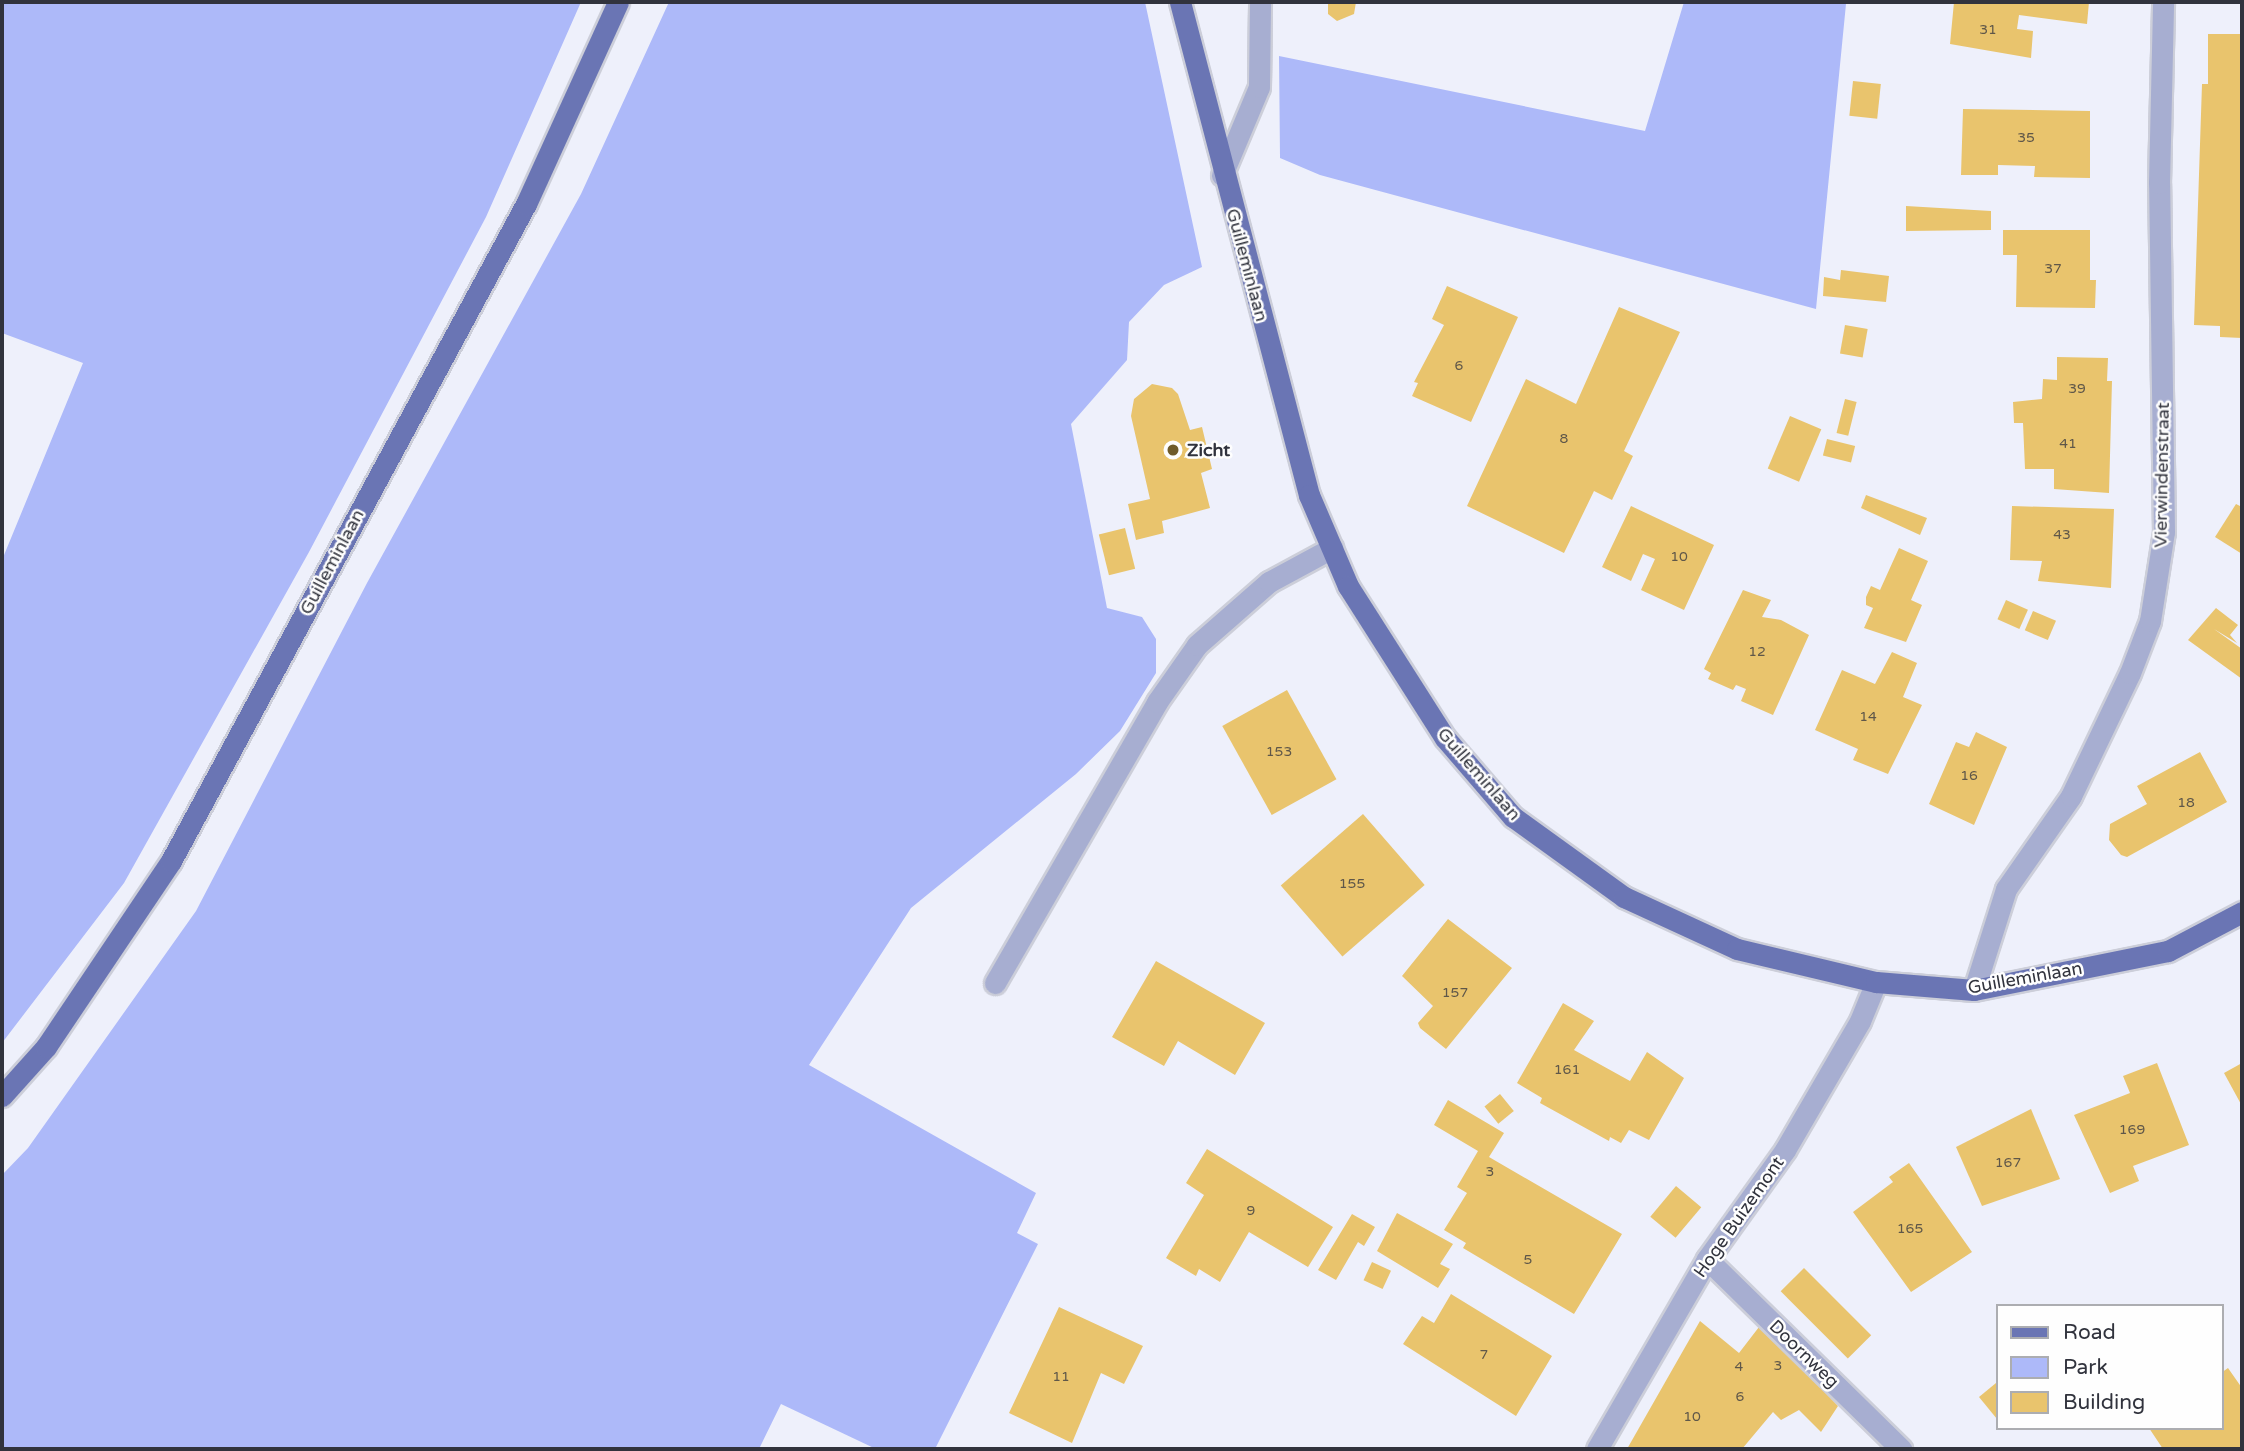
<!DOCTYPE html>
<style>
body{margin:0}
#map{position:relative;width:2244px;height:1451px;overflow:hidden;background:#eef0fb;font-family:"Varela Round",sans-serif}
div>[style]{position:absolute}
.green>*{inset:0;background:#adb9f9}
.building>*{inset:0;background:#e9c46d;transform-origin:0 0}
.roads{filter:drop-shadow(2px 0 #ccced9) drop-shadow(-2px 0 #ccced9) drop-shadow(0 2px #ccced9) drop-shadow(0 -2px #ccced9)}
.minor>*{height:21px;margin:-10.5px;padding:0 10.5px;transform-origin:10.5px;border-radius:10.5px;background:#a7aed1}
.major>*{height:21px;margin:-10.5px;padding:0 10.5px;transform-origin:10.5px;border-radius:10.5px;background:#6a75b4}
.dots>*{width:19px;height:19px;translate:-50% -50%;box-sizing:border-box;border:4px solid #fefefe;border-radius:50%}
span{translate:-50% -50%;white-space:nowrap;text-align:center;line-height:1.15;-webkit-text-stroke:5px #fefefe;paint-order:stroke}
.number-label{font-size:14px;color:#5f5749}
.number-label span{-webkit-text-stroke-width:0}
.street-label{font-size:18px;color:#31333d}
.poi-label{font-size:18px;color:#31333d;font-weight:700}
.left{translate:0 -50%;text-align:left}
.frame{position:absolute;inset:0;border:4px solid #31333d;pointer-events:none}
.legend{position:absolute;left:1996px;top:1304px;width:228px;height:126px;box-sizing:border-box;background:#fefefe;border:2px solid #acadb1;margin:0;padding:9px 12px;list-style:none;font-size:21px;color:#31333d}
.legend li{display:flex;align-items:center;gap:14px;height:35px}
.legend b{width:35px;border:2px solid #acadb1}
</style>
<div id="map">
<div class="green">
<div style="clip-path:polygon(2px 2px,581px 2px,486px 217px,309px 552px,124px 883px,2px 1043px,2px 560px,83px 363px,2px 333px)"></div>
<div style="clip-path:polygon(669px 2px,1145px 2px,1202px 267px,1164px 285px,1129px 322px,1127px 360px,1071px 424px,1107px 608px,1142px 617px,1156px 639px,1156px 673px,1120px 731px,1076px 774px,911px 908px,809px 1065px,1036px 1193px,1017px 1233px,1038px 1244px,935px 1449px,876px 1449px,781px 1404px,759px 1449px,2px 1449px,2px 1175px,28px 1148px,196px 911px,367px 583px,581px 194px)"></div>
<div style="clip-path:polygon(1684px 2px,1846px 4px,1816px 309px,1320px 175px,1280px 158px,1279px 56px,1645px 131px)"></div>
</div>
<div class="building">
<div style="clip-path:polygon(1328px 2px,1356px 2px,1354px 14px,1337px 21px,1328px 14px)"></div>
<div style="clip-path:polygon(1954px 2px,2089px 2px,2087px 24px,2019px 15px,2017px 29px,2033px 31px,2031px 58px,1950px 44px)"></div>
<div style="clip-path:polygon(2208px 34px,2242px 34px,2242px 338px,2220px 337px,2220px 326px,2194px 325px,2202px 84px,2208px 84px)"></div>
<div style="left:1853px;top:81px;width:28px;height:35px;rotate:6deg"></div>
<div style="clip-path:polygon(1963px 109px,2090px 111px,2090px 178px,2034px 177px,2035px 166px,1998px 165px,1998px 175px,1961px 175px)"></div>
<div style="clip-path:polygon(1906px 206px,1991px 211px,1991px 230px,1906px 231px)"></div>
<div style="clip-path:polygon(2003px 230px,2090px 230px,2090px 280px,2096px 280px,2095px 308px,2016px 307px,2017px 255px,2003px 255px)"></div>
<div style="clip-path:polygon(1841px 270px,1889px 276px,1886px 302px,1823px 296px,1824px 277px,1840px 280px)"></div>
<div style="clip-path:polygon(1447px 286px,1518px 317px,1471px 422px,1412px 396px,1418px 383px,1414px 382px,1444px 325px,1432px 319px)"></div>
<div style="clip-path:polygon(1619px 307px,1680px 332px,1624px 451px,1633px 456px,1612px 500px,1594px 491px,1564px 553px,1467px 506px,1526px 379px,1576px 404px)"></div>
<div style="left:1845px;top:325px;width:23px;height:29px;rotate:10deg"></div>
<div style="clip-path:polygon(2057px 357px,2108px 358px,2107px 381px,2112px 381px,2109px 493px,2054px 489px,2054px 469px,2025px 469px,2023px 423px,2014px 423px,2013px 402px,2042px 399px,2043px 379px,2057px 380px)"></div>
<div style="clip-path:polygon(1152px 384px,1172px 388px,1178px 394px,1190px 430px,1202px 427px,1212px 469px,1201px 473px,1210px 508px,1162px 521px,1164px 533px,1136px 540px,1128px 504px,1150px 499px,1131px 416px,1134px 399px)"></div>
<div style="left:1845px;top:399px;width:12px;height:35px;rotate:14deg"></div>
<div style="left:1790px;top:416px;width:34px;height:57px;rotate:23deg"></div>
<div style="left:1827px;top:439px;width:29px;height:17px;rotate:14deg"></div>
<div style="clip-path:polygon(1866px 495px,1927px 518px,1920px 535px,1861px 508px)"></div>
<div style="clip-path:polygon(2236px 504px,2242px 507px,2242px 554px,2215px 537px)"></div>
<div style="clip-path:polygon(1631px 506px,1714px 545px,1684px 610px,1641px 590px,1655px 559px,1643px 554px,1631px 581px,1602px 567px)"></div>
<div style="clip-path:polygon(2012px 506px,2114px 509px,2111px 588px,2038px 581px,2042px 561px,2010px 560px)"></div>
<div style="left:1125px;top:528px;width:42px;height:27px;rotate:76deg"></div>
<div style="clip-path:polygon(1899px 548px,1928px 561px,1911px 600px,1922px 605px,1906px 642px,1864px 628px,1873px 608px,1866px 605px,1866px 597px,1871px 586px,1880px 590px)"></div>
<div style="clip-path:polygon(1743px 590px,1771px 600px,1762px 617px,1781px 620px,1809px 635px,1773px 715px,1741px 701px,1746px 689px,1736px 685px,1733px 690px,1708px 679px,1711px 673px,1704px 669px)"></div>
<div style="left:2006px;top:600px;width:24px;height:21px;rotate:24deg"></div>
<div style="clip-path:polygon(2216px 608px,2238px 625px,2230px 635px,2237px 643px,2214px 629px,2242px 649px,2242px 679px,2188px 640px)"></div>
<div style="left:2033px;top:611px;width:25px;height:21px;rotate:23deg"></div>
<div style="clip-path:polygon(1892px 652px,1917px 663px,1903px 697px,1922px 705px,1888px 774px,1853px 760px,1858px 749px,1815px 730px,1842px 670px,1875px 684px)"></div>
<div style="left:1287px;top:690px;width:102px;height:74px;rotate:61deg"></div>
<div style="clip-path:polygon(1976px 732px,2007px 747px,1974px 825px,1929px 804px,1956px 742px,1969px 747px)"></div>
<div style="clip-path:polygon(2200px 752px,2227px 802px,2127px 857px,2121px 855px,2109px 840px,2110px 824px,2147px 804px,2137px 786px)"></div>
<div style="left:1363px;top:814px;width:94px;height:109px;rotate:49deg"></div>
<div style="clip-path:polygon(1448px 919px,1512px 968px,1446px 1049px,1420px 1028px,1418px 1023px,1433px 1006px,1402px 976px)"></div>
<div style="clip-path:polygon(1156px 961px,1265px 1023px,1235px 1075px,1178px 1041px,1164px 1066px,1112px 1037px)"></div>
<div style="clip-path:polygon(1563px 1003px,1594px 1021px,1574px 1050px,1630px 1081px,1647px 1052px,1684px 1078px,1649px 1140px,1629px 1130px,1621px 1143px,1610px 1137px,1609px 1141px,1540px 1103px,1542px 1098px,1517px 1083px)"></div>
<div style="clip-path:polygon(2157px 1063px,2189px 1145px,2133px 1166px,2139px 1181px,2110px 1193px,2074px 1115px,2130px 1093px,2123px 1076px)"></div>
<div style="clip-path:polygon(2242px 1063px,2242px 1106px,2224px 1073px)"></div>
<div style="left:1500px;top:1094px;width:22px;height:20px;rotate:51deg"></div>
<div style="clip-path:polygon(1448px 1100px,1504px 1133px,1489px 1157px,1622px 1234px,1574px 1314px,1463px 1248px,1466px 1243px,1444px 1230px,1467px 1193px,1457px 1187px,1478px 1151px,1434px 1125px)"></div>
<div style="clip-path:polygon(2031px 1109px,2060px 1179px,1982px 1206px,1956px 1147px)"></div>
<div style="clip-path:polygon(1207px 1149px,1333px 1227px,1308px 1267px,1249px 1232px,1220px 1282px,1199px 1269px,1196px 1276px,1166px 1258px,1204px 1195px,1186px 1183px)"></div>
<div style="clip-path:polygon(1909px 1163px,1972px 1252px,1911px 1292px,1853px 1212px,1893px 1182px,1889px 1177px)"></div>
<div style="left:1676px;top:1186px;width:33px;height:40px;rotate:40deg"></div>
<div style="clip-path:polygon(1397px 1213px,1453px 1244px,1440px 1264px,1450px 1269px,1438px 1288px,1377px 1251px)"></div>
<div style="clip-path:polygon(1352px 1214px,1375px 1227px,1364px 1246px,1358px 1242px,1336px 1280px,1318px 1270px)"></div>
<div style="left:1372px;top:1262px;width:21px;height:20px;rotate:25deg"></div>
<div style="left:1804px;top:1268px;width:95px;height:33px;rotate:45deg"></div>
<div style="clip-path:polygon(1451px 1294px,1552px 1356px,1516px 1416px,1403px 1344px,1422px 1316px,1434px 1323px)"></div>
<div style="clip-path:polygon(1059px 1307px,1143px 1346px,1124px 1384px,1101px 1373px,1072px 1443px,1009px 1413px)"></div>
<div style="clip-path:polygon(1700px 1321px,1739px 1353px,1759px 1327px,1768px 1331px,1838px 1406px,1821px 1432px,1799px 1410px,1781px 1420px,1773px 1412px,1742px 1449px,1627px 1449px)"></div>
<div style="clip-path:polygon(2228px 1368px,2242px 1388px,2242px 1448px,2163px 1449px,2149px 1428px,2221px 1428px,2221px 1373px)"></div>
<div style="clip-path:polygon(1996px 1383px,1997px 1385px,1997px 1419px,1979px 1397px)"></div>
</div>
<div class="roads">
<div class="minor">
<div style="left:1222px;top:175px;width:95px;rotate:-67.2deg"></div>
<div style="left:1259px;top:87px;width:85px;rotate:-89.3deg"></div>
<div style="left:995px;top:983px;width:324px;rotate:-60deg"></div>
<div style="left:1157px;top:702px;width:70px;rotate:-54.9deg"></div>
<div style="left:1197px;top:645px;width:96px;rotate:-41.2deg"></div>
<div style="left:1269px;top:582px;width:72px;rotate:-28.4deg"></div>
<div style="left:1974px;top:990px;width:106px;rotate:-72.4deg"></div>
<div style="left:2006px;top:889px;width:113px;rotate:-55deg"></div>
<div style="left:2071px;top:796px;width:136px;rotate:-64.4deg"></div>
<div style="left:2130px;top:673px;width:56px;rotate:-69deg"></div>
<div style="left:2150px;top:621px;width:90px;rotate:-81.1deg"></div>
<div style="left:2164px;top:532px;width:349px;rotate:-90.8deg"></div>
<div style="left:2159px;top:183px;width:181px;rotate:-88.7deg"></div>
<div style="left:1707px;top:1259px;width:272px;rotate:44.4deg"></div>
<div style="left:1597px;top:1449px;width:220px;rotate:-59.9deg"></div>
<div style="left:1707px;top:1259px;width:134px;rotate:-54.4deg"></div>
<div style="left:1785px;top:1150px;width:149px;rotate:-59.8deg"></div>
<div style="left:1860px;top:1021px;width:42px;rotate:-67.7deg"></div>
</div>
<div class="major">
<div style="left:1180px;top:2px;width:510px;rotate:75.34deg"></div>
<div style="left:1309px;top:495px;width:99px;rotate:66.8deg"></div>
<div style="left:1348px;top:586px;width:180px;rotate:57.5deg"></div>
<div style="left:1445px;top:738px;width:104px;rotate:49.3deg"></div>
<div style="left:1513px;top:817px;width:137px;rotate:35.8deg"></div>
<div style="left:1624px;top:897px;width:124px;rotate:24.7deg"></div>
<div style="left:1737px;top:949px;width:143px;rotate:13.4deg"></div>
<div style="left:1876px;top:982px;width:98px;rotate:4.7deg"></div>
<div style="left:1974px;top:990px;width:198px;rotate:-11.4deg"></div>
<div style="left:2168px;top:951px;width:84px;rotate:-27.8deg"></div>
<div style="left:2px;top:1096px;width:66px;rotate:-48.1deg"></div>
<div style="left:46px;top:1047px;width:224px;rotate:-56.1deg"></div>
<div style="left:171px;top:861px;width:747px;rotate:-61.62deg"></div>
<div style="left:526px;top:204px;width:222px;rotate:-65.5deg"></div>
</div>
</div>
<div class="dots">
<div style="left:1173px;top:450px;background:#6f5b2a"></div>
</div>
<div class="number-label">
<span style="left:1988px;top:30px">31</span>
<span style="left:2026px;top:138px">35</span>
<span style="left:2053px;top:269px">37</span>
<span style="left:1459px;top:366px">6</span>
<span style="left:2077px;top:389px">39</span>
<span style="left:1564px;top:439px">8</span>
<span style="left:2068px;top:444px">41</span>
<span style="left:2062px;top:535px">43</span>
<span style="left:1679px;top:557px">10</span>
<span style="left:1757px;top:652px">12</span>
<span style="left:1868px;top:717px">14</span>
<span style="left:1279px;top:752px">153</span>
<span style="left:1969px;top:776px">16</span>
<span style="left:2186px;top:803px">18</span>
<span style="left:1352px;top:884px">155</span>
<span style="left:1455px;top:993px">157</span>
<span style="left:1567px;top:1070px">161</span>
<span style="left:2132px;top:1130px">169</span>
<span style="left:2008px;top:1163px">167</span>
<span style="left:1490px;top:1172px">3</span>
<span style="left:1251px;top:1211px">9</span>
<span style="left:1910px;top:1229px">165</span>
<span style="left:1528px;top:1260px">5</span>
<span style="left:1484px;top:1355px">7</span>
<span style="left:1778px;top:1366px">3</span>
<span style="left:1739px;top:1367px">4</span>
<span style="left:1061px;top:1377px">11</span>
<span style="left:1740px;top:1397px">6</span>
<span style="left:1692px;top:1417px">10</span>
</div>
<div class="street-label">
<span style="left:1247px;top:265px;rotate:75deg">Guilleminlaan</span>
<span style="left:2162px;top:475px;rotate:-89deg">Vierwindenstraat</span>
<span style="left:332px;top:562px;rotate:-62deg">Guilleminlaan</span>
<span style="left:1479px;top:774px;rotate:49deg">Guilleminlaan</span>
<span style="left:2025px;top:978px;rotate:-10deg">Guilleminlaan</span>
<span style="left:1739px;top:1217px;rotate:-55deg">Hoge Buizemont</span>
<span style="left:1804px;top:1354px;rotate:44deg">Doornweg</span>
</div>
<div class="poi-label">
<span class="left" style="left:1187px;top:450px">Zicht</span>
</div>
<div class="frame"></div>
<ul class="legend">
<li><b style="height:9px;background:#6a75b4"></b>Road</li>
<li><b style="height:19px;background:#adb9f9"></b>Park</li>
<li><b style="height:19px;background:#e9c46d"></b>Building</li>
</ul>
</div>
